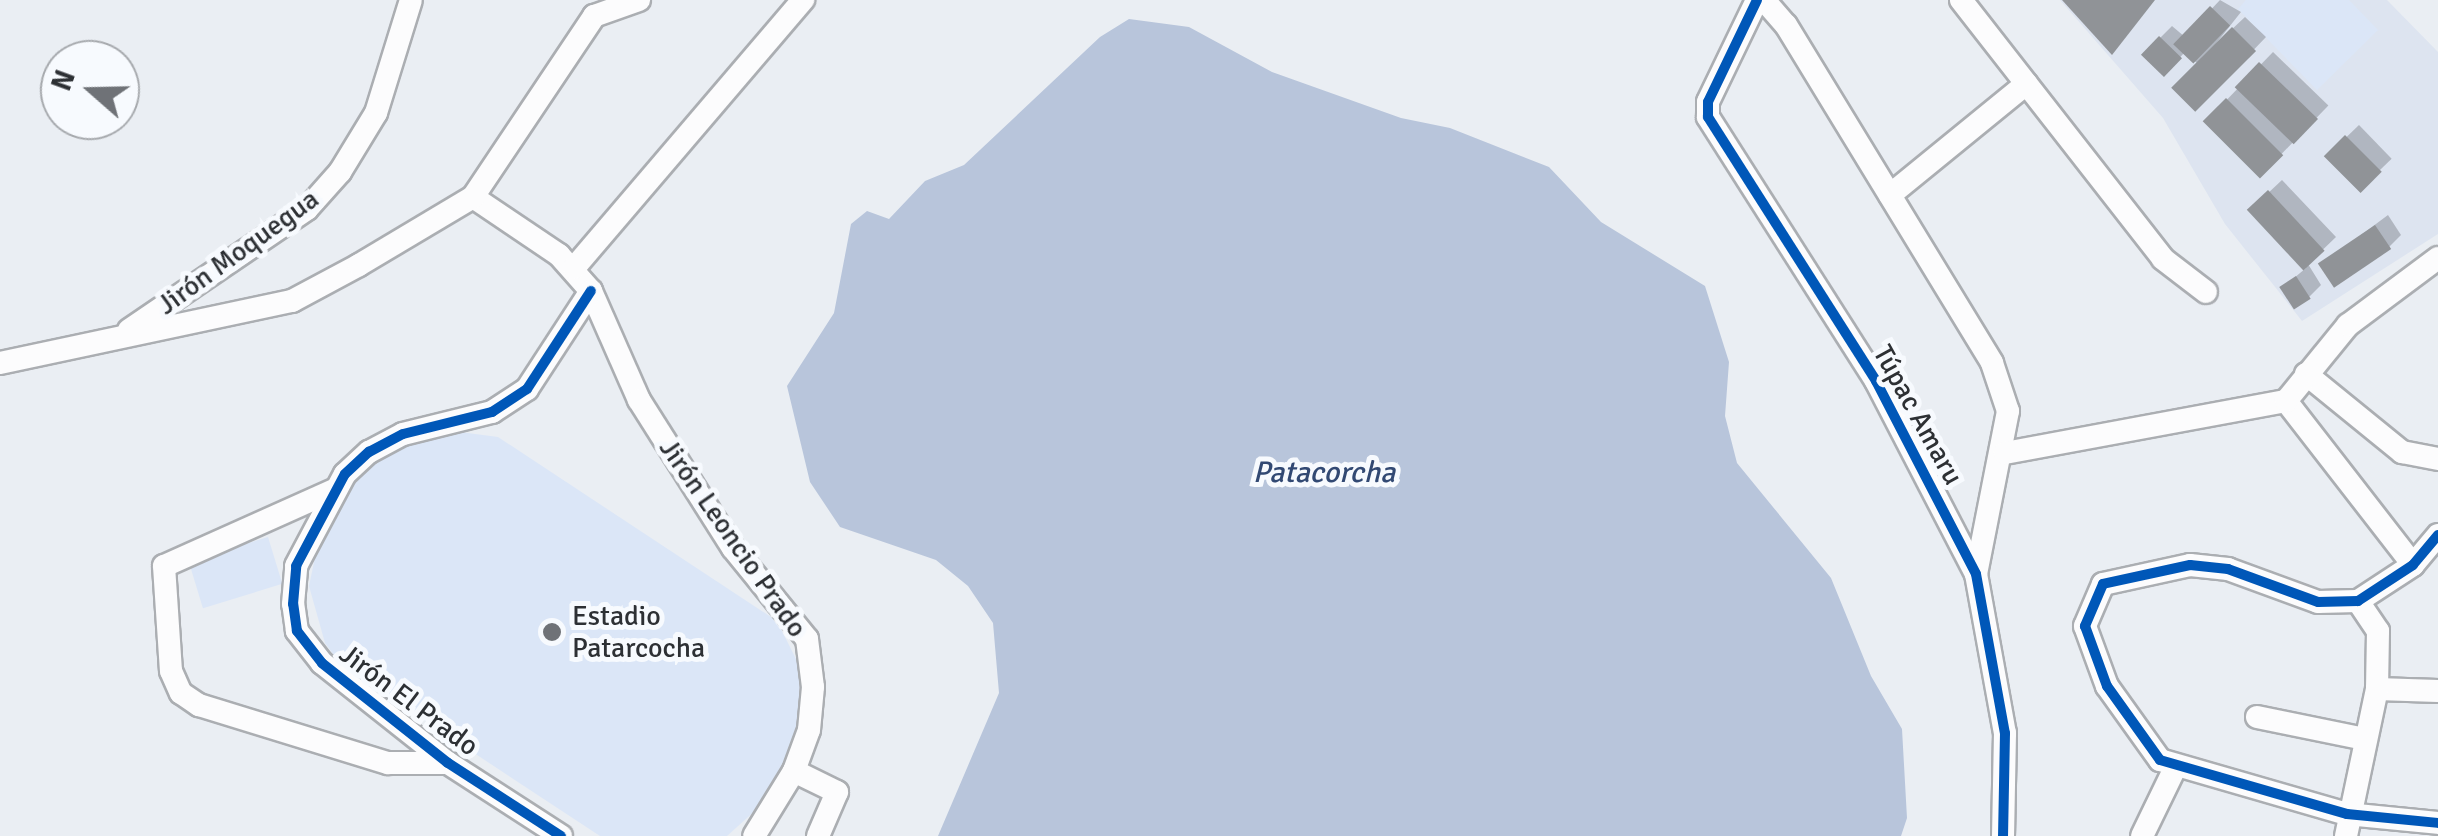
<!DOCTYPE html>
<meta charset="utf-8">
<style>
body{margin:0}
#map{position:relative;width:2438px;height:836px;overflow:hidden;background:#eaeef3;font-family:Signika,sans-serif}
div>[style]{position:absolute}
.built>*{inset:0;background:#dde4f0}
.green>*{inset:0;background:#dbe6f7;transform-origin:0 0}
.water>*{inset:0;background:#b8c5db}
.shadow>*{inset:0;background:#0003;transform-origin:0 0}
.building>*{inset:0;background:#909397;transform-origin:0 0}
.roads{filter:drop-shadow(2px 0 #abaeb2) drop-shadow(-2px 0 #abaeb2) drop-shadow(0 2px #abaeb2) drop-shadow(0 -2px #abaeb2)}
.minor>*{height:22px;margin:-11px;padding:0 11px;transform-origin:11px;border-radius:11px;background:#fcfcfd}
.cycleway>*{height:10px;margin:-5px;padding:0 5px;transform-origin:5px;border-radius:5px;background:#0057b8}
.dots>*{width:28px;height:28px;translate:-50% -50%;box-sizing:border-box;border:5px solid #f7fafe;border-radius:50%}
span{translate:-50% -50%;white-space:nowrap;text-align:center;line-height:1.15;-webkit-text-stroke:10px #f7fafe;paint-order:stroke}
.street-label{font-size:28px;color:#2d3034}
.poi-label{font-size:28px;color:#2d3034}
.left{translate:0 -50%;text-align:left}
.water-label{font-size:30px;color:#324973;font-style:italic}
.north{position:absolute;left:40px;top:40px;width:100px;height:100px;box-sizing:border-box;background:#f7fafe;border:2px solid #a6a9ad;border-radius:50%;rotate:290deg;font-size:28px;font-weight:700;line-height:40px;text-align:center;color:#2d3034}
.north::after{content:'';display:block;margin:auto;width:35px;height:45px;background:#6f7277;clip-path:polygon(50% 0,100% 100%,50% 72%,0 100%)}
</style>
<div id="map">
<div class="built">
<div style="clip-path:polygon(2060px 0,2387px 0,2438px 52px,2438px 234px,2302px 321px,2225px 224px,2163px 118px)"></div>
</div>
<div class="green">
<div style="clip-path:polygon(2246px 0,2349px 0,2378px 30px,2317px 90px,2238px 9px)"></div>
<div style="clip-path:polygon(445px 430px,498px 437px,777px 621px,805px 677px,796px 747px,757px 809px,727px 836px,600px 836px,342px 666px,325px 643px,309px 586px,321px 529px,370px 459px,393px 444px)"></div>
<div style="left:268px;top:537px;width:49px;height:83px;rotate:73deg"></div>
</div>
<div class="water">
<div style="clip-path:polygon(1129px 19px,1189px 27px,1272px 72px,1401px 118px,1450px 128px,1549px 167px,1601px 222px,1705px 286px,1729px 362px,1725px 416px,1737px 463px,1831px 578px,1871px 676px,1902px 729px,1907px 818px,1901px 836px,938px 836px,999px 693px,993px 623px,968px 586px,936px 560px,840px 527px,810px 482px,787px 386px,834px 313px,851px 224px,867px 211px,889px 219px,925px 181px,964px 165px,1100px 37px)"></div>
</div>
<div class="shadow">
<div style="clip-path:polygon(2220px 0,2241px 12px,2214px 46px,2245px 17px,2266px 37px,2197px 109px,2199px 65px,2185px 52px,2165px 73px,2160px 38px,2172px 26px,2185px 37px)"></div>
<div style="left:2273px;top:52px;width:77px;height:96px;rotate:44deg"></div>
<div style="left:2359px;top:125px;width:47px;height:44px;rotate:46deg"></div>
<div style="clip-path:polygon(2282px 180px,2336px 237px,2308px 264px,2321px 285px,2309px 297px,2282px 288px,2306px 268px,2250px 210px)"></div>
<div style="clip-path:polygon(2388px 215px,2401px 235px,2389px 247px,2322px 264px)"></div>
</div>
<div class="building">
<div style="clip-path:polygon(2062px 0,2155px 0,2112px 55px)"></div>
<div style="left:2210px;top:6px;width:28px;height:53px;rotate:44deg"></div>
<div style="left:2232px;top:27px;width:34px;height:86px;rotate:45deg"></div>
<div style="left:2159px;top:36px;width:32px;height:26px;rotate:44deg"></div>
<div style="left:2259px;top:62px;width:82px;height:35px;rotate:44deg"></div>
<div style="left:2226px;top:98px;width:81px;height:33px;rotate:45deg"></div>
<div style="left:2345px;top:135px;width:52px;height:30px;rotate:45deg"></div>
<div style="left:2268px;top:190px;width:83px;height:29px;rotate:47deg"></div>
<div style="left:2375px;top:225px;width:29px;height:69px;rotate:56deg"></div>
<div style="left:2296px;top:276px;width:27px;height:20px;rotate:57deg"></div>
</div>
<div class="roads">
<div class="minor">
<div style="left:1757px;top:0;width:113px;rotate:115.7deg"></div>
<div style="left:1708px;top:102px;width:15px;rotate:90deg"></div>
<div style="left:1708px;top:117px;width:313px;rotate:57.5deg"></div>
<div style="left:1876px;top:381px;width:217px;rotate:62.6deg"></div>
<div style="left:1976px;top:574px;width:162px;rotate:79.7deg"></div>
<div style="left:2005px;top:733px;width:103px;rotate:91.1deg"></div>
<div style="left:1764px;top:0;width:33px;rotate:49deg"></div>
<div style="left:1786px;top:25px;width:396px;rotate:58.6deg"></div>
<div style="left:1992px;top:363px;width:51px;rotate:71.6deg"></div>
<div style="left:2008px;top:411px;width:166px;rotate:101.1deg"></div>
<div style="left:1961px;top:0;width:328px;rotate:52deg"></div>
<div style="left:2163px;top:259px;width:54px;rotate:37.5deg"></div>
<div style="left:1890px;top:195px;width:176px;rotate:-39.2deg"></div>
<div style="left:473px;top:197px;width:104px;rotate:34deg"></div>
<div style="left:559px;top:255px;width:48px;rotate:48.4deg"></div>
<div style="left:591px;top:291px;width:119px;rotate:66.2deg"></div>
<div style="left:639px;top:400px;width:175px;rotate:57.6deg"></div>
<div style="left:733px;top:548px;width:117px;rotate:50.9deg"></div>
<div style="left:807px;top:639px;width:48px;rotate:82.9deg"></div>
<div style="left:813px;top:687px;width:43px;rotate:95.3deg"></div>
<div style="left:809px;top:730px;width:44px;rotate:110.1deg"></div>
<div style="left:794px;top:771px;width:76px;rotate:121.6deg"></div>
<div style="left:574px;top:268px;width:353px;rotate:-49.5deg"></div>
<div style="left:129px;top:330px;width:215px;rotate:-34.2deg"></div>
<div style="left:307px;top:209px;width:50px;rotate:-48.3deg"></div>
<div style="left:340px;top:172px;width:69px;rotate:-58.6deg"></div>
<div style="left:376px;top:113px;width:118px;rotate:-72.8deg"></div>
<div style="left:0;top:363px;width:299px;rotate:-12deg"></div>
<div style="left:292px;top:301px;width:76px;rotate:-28.2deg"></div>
<div style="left:359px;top:265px;width:133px;rotate:-30.8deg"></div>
<div style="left:473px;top:197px;width:218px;rotate:-56.2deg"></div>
<div style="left:594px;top:16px;width:48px;rotate:-19.6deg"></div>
<div style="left:2306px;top:374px;width:124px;rotate:39.1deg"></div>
<div style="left:2402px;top:452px;width:37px;rotate:11deg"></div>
<div style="left:2286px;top:401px;width:207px;rotate:52.2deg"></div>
<div style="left:2005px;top:453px;width:286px;rotate:-10.5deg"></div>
<div style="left:2286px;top:401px;width:98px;rotate:-50.8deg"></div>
<div style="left:2348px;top:325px;width:112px;rotate:-36.7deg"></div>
<div style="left:334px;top:490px;width:186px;rotate:155.9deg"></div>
<div style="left:164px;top:566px;width:105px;rotate:86.2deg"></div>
<div style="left:171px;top:671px;width:24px;rotate:66deg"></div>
<div style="left:181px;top:693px;width:22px;rotate:34deg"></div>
<div style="left:199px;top:705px;width:198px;rotate:17.1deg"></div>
<div style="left:388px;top:763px;width:60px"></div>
<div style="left:2438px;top:535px;width:39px;rotate:130deg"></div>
<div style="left:2413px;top:565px;width:66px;rotate:146.8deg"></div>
<div style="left:2358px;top:601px;width:40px;rotate:178.6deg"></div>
<div style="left:2318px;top:602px;width:96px;rotate:-159.9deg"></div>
<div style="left:2228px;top:569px;width:38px;rotate:-174deg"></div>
<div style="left:2190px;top:565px;width:89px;rotate:167.7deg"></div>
<div style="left:2103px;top:584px;width:46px;rotate:113.2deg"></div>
<div style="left:2085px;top:626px;width:64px;rotate:69.9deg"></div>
<div style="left:2107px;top:686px;width:91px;rotate:54.4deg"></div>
<div style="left:2160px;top:760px;width:195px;rotate:16.1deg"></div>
<div style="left:2347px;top:814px;width:91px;rotate:5.6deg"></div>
<div style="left:2377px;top:689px;width:61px;rotate:1.9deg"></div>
<div style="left:2257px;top:717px;width:110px;rotate:11.5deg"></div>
<div style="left:794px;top:771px;width:48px;rotate:26deg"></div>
<div style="left:837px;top:792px;width:48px;rotate:113.4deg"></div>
<div style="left:561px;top:836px;width:135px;rotate:-147.1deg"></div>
<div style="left:448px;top:763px;width:161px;rotate:-141.6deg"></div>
<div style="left:322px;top:663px;width:41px;rotate:-128deg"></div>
<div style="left:297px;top:631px;width:27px;rotate:-98deg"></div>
<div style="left:293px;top:604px;width:38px;rotate:-85deg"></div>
<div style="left:296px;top:566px;width:104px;rotate:-62deg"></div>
<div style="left:345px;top:474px;width:33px;rotate:-43deg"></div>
<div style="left:369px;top:452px;width:38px;rotate:-28deg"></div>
<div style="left:403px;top:434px;width:92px;rotate:-13.9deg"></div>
<div style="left:492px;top:412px;width:42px;rotate:-33.3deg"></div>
<div style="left:527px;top:389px;width:117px;rotate:-56.9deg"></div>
<div style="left:2142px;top:836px;width:76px;rotate:-64.1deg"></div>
<div style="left:2346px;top:836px;width:150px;rotate:-78.1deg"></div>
<div style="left:2377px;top:689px;width:58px;rotate:-89deg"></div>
<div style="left:2378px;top:631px;width:36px;rotate:-124deg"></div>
</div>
</div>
<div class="cycleway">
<div style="left:1757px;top:0;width:113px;rotate:115.7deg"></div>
<div style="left:1708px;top:102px;width:15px;rotate:90deg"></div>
<div style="left:1708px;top:117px;width:313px;rotate:57.5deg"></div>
<div style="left:1876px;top:381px;width:217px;rotate:62.6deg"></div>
<div style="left:1976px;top:574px;width:162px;rotate:79.7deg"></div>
<div style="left:2005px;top:733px;width:103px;rotate:91.1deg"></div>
<div style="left:2438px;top:535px;width:39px;rotate:130deg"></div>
<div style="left:2413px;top:565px;width:66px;rotate:146.8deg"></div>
<div style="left:2358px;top:601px;width:40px;rotate:178.6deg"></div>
<div style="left:2318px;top:602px;width:96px;rotate:-159.9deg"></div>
<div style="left:2228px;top:569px;width:38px;rotate:-174deg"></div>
<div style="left:2190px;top:565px;width:89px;rotate:167.7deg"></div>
<div style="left:2103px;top:584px;width:46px;rotate:113.2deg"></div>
<div style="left:2085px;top:626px;width:64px;rotate:69.9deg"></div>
<div style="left:2107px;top:686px;width:91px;rotate:54.4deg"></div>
<div style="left:2160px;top:760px;width:195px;rotate:16.1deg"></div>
<div style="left:2347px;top:814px;width:91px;rotate:5.6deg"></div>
<div style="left:561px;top:836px;width:135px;rotate:-147.1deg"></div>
<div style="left:448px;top:763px;width:161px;rotate:-141.6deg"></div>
<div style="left:322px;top:663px;width:41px;rotate:-128deg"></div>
<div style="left:297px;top:631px;width:27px;rotate:-98deg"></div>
<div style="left:293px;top:604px;width:38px;rotate:-85deg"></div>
<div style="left:296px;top:566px;width:104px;rotate:-62deg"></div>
<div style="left:345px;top:474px;width:33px;rotate:-43deg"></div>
<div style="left:369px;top:452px;width:38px;rotate:-28deg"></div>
<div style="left:403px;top:434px;width:92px;rotate:-13.9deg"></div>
<div style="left:492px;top:412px;width:42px;rotate:-33.3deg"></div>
<div style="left:527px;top:389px;width:117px;rotate:-56.9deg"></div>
</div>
<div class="dots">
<div style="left:552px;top:632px;background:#6f7277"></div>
</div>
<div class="street-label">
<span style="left:238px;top:252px;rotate:-36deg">Jirón Moquegua</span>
<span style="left:1918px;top:415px;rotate:61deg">Túpac Amaru</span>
<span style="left:733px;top:538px;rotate:55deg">Jirón Leoncio Prado</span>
<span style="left:409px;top:700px;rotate:37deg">Jirón El Prado</span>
</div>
<div class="poi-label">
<span class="left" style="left:572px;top:632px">Estadio<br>Patarcocha</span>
</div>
<div class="water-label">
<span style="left:1324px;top:473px">Patacorcha</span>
</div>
<div class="north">N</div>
</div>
